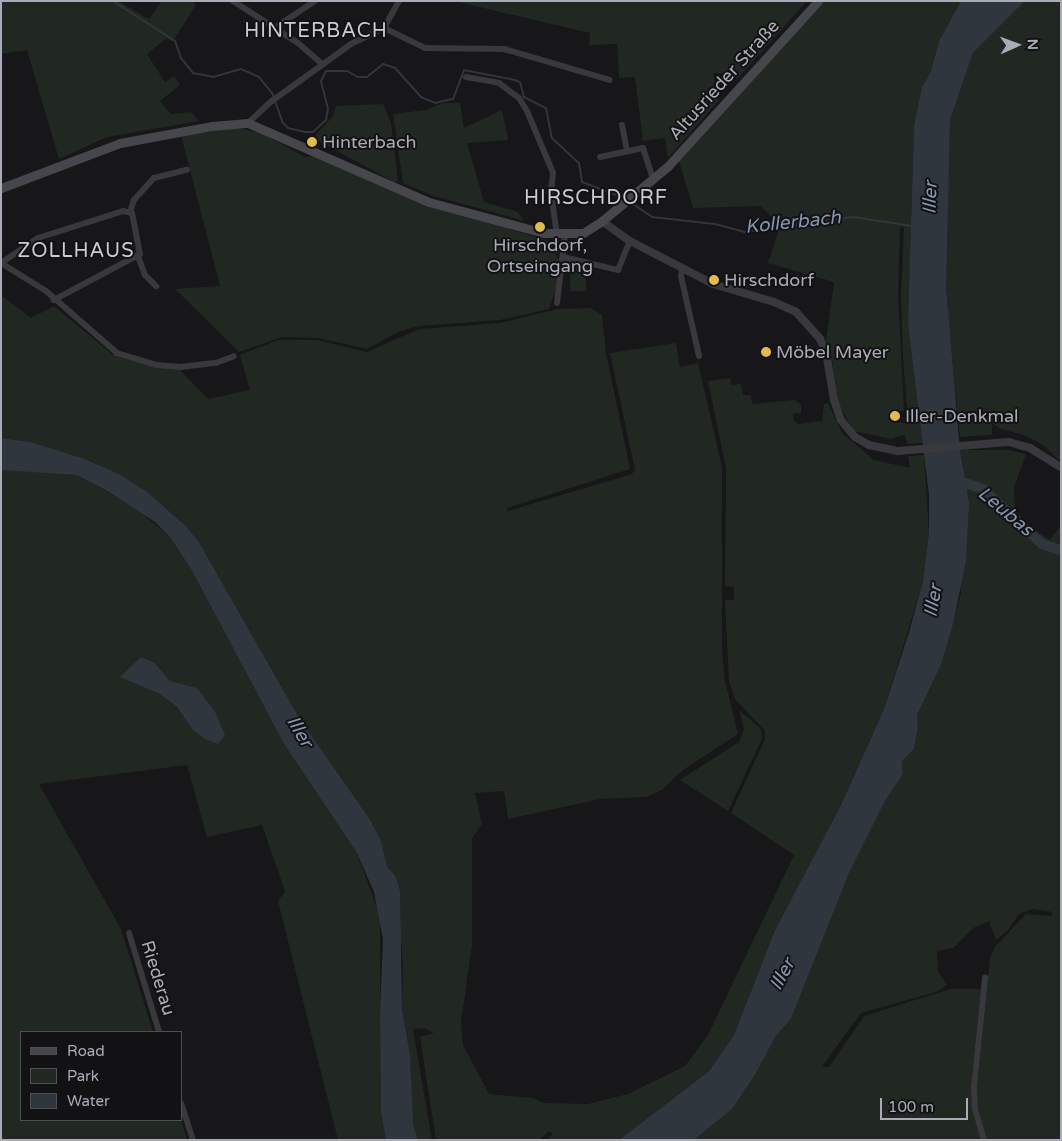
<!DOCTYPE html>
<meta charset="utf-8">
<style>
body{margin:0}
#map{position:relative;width:1062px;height:1141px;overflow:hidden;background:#171618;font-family:"Varela Round",sans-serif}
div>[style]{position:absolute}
.green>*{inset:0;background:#212822;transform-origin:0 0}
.water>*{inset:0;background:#2f363d}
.stream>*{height:2px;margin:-1px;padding:0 1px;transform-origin:1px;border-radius:1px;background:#2f363d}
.river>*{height:10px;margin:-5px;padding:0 5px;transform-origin:5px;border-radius:5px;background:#2f363d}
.minor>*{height:6px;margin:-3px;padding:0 3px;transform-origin:3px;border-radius:3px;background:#38383d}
.tertiary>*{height:8px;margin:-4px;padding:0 4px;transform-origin:4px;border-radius:4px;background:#38383d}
.secondary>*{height:9px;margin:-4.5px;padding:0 4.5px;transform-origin:4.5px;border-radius:4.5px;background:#46474d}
.dots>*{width:14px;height:14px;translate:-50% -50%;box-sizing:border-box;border:2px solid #121113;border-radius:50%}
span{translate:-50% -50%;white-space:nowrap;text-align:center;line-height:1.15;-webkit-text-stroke:4px #121113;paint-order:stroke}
.street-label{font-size:18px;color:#a9acb7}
.poi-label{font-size:18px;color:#a9acb7}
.left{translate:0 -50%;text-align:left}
.water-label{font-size:19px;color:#8397af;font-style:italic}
.quarter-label{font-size:20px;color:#caccd3;letter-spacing:1px}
.frame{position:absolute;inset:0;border:2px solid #a9acb7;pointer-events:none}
.legend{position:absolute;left:20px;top:1031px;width:162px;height:90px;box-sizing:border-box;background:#121113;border:1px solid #4e4f55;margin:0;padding:6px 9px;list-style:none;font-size:15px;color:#a9acb7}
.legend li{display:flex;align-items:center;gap:10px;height:25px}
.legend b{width:25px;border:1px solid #4e4f55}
.north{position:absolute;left:992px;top:20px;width:50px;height:50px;-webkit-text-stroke:4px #121113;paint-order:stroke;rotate:88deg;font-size:14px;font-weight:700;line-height:20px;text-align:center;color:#a9acb7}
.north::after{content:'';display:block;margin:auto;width:18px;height:22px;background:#a9acb7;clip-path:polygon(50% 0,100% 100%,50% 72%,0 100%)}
.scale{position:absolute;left:880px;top:1098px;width:88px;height:22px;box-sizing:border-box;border:2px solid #a9acb7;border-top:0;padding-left:6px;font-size:15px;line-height:18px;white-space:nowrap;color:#a9acb7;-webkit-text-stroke:4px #121113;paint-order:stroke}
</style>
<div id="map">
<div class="green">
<div style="clip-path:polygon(1px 1px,118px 1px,149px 19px,162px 1px,192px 1px,196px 5px,173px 41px,166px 39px,147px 54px,165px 82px,174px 76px,180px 85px,160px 101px,171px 114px,191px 112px,199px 121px,107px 137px,59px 159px,27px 50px,1px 54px)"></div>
<div style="clip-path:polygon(454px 1px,807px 1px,737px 79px,733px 73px,713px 73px,719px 100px,668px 158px,665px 138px,643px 141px,635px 77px,619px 78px,617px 44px,589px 45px,590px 33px)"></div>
<div style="clip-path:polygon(evenodd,822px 1px,961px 1px,939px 41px,931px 71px,922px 87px,914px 125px,908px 324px,923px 443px,908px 444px,904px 435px,891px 439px,854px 431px,838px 403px,832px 358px,826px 341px,834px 282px,768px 263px,778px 232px,776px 222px,761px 206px,693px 208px,679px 161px,822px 1px,900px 227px,904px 228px,901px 293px,903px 359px,907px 408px,911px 423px,893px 423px,891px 412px,904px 411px,898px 294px,900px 227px)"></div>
<div style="clip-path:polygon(1025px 1px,1061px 1px,1061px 462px,1043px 445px,1024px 435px,1001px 429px,992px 423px,992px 435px,960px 437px,949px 327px,944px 251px,950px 120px,973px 53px)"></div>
<div style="clip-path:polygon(443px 103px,460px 103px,464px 128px,502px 110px,508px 140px,467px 143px,484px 202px,518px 212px,524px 221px,431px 195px,403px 183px,393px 114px,426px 110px)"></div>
<div style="clip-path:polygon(383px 104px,391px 123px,398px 180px,396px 183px,313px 138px,333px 116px,336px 106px)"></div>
<div style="clip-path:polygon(237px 128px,261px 133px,305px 157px,313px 156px,428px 205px,549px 241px,559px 260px,558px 283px,549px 309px,500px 320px,419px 326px,400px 331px,367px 349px,318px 338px,282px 337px,239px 352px,175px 289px,220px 286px,181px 135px)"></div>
<div style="left:570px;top:266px;width:16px;height:25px"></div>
<div style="clip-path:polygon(1px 295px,31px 318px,54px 306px,112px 354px,180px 370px,208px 399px,250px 390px,240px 355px,278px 340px,317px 340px,367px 352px,419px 329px,500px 323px,558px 309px,590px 308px,602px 315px,606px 353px,630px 469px,507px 508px,508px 511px,632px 474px,635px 470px,610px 353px,676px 343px,680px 367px,698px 363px,722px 467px,722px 651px,725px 681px,738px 734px,683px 770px,662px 790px,646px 797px,600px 799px,508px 819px,504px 791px,475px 793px,482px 824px,472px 838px,472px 945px,461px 1022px,463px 1045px,489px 1094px,533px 1098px,543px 1103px,588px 1104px,628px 1094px,685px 1066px,708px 1035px,794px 855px,731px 813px,765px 739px,765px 731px,735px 699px,729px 681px,725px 600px,734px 600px,734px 587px,725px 586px,726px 468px,708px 381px,730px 378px,731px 385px,741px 384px,743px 395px,751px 395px,752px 404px,795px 400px,801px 405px,801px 413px,793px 414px,794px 421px,798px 424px,822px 421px,824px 404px,828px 403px,842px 433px,874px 460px,910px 468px,908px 456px,924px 455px,929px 532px,923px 581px,884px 709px,841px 805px,775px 930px,734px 1035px,709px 1071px,619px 1140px,547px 1140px,553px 1134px,549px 1131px,539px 1140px,436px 1140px,420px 1037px,434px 1033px,424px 1028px,413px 1029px,432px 1140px,418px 1140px,413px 1124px,409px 1093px,411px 1074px,402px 1009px,403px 964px,395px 875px,387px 867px,369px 818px,298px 716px,199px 542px,186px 526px,146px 491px,121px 475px,85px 459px,31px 442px,1px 438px)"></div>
<div style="clip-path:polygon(960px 450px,1009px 450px,1026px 454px,1014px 487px,1015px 508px,1020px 520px,1050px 540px,1061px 525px,1061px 1140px,986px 1140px,976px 1098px,990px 958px,995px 947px,1026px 914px,1051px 916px,1053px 912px,1032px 909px,1019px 914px,1008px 930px,996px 940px,989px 921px,973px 928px,953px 948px,937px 951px,938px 971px,947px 985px,936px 992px,861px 1013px,822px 1067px,829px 1067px,864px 1016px,950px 989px,981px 989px,972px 1075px,982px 1140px,694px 1140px,732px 1109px,775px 1037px,791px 1019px,849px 873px,885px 801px,903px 774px,902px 761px,914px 749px,918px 728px,917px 715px,941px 665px,961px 593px,963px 464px)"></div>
<div style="clip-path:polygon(evenodd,13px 469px,77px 475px,133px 506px,170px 537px,191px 569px,284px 744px,357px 853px,380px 916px,381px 1113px,386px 1140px,338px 1140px,278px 901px,285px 891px,262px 825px,207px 837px,187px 765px,39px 784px,121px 929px,153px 1032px,21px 1032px,21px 1120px,181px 1120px,187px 1140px,1px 1140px,1px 470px,13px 469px,141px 657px,155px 663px,170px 682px,197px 688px,192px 729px,177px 707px,160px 694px,141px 657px)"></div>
<div style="clip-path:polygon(739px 710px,761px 729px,762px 739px,728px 811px,680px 780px,739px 742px,744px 729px)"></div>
</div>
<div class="water">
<div style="clip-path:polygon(961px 1px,1025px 1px,973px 53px,950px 120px,946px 286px,960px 450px,969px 503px,966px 561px,953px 624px,941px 665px,917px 715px,918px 728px,914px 749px,902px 761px,903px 774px,885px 801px,849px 873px,791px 1019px,775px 1037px,756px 1073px,732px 1109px,694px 1140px,619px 1140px,709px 1071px,734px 1035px,775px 930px,841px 805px,884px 709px,909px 632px,923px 581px,929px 532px,929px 495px,908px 324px,914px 125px,922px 87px,931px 71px,939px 41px)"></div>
<div style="clip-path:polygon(1px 438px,31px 442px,85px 459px,121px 475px,146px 491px,186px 526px,199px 542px,298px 716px,369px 818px,381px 841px,387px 867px,395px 875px,400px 891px,402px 1009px,410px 1056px,413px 1124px,418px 1140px,386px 1140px,381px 1113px,380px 1014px,383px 939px,374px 892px,357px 853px,284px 744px,191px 569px,170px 537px,155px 522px,109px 492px,77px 475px,1px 470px)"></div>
<div style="clip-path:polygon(141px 657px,155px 663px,170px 681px,197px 688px,215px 712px,225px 735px,218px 744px,205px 739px,192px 729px,177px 707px,160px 694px,120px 677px)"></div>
</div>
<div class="stream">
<div style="left:113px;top:1px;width:74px;rotate:32.8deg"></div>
<div style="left:175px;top:41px;width:18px;rotate:71deg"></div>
<div style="left:181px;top:58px;width:19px;rotate:51deg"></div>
<div style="left:193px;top:73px;width:20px;rotate:11deg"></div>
<div style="left:213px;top:77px;width:29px;rotate:-16deg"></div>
<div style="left:241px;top:69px;width:20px;rotate:24deg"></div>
<div style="left:259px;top:77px;width:21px;rotate:51deg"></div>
<div style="left:272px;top:93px;width:32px;rotate:70deg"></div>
<div style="left:283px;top:123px;width:7px;rotate:45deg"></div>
<div style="left:288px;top:128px;width:18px;rotate:13deg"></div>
<div style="left:306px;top:132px;width:7px"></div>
<div style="left:313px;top:132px;width:18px;rotate:-43deg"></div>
<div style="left:326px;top:120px;width:11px;rotate:-80deg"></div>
<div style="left:328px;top:109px;width:29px;rotate:-104deg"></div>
<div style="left:321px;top:81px;width:11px;rotate:-63deg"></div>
<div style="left:326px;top:71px;width:21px"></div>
<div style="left:347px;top:71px;width:13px;rotate:29deg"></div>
<div style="left:358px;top:77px;width:9px"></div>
<div style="left:367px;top:77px;width:21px;rotate:-39deg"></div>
<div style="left:383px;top:64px;width:13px;rotate:18deg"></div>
<div style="left:395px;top:68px;width:39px;rotate:48deg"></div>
<div style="left:421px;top:97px;width:15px;rotate:23deg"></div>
<div style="left:435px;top:103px;width:18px;rotate:-13deg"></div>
<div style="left:453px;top:99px;width:31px;rotate:-69deg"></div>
<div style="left:464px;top:70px;width:52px;rotate:11.1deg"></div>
<div style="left:515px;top:80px;width:5px;rotate:22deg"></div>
<div style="left:520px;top:82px;width:16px;rotate:75deg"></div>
<div style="left:524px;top:97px;width:25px;rotate:27deg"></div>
<div style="left:546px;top:108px;width:31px;rotate:79deg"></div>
<div style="left:552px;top:138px;width:37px;rotate:43deg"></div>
<div style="left:579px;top:163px;width:19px;rotate:81deg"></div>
<div style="left:582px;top:182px;width:45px;rotate:20.9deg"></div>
<div style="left:630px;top:202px;width:27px;rotate:34deg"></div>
<div style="left:652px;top:217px;width:63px;rotate:6.3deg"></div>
<div style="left:715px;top:224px;width:31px;rotate:15deg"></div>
<div style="left:745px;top:232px;width:109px;rotate:-7.9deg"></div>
<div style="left:853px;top:217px;width:60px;rotate:8.7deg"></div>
</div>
<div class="river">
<div style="left:953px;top:479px;width:32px;rotate:18deg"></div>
<div style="left:983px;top:489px;width:81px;rotate:43deg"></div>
<div style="left:1042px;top:544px;width:20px;rotate:18deg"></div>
</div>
<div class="minor">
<div style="left:233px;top:1px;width:77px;rotate:32.9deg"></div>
<div style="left:298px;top:43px;width:33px;rotate:41deg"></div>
<div style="left:384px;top:28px;width:46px;rotate:26deg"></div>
<div style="left:425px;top:48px;width:79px;rotate:0.7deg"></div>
<div style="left:504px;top:49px;width:110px;rotate:16.3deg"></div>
<div style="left:273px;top:29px;width:50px;rotate:-33.7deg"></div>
<div style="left:466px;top:77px;width:34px;rotate:10deg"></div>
<div style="left:499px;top:83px;width:25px;rotate:37deg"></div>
<div style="left:519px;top:98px;width:15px;rotate:58deg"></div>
<div style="left:527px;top:111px;width:67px;rotate:67.2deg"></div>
<div style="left:553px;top:173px;width:20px;rotate:96deg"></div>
<div style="left:551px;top:193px;width:42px;rotate:81.9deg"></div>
<div style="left:248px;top:123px;width:33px;rotate:-43deg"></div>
<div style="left:272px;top:101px;width:97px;rotate:-35.8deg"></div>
<div style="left:351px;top:44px;width:37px;rotate:-26deg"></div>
<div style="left:384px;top:28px;width:31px;rotate:-61deg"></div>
<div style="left:622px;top:125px;width:26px;rotate:79deg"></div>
<div style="left:600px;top:157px;width:44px;rotate:-11.8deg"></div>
<div style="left:643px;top:148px;width:33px;rotate:72deg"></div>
<div style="left:130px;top:212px;width:13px;rotate:-72deg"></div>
<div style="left:134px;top:200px;width:30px;rotate:-48deg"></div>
<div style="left:154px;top:178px;width:34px;rotate:-14deg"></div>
<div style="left:138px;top:256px;width:20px;rotate:70deg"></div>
<div style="left:145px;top:275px;width:16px;rotate:45deg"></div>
<div style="left:563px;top:257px;width:57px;rotate:13.3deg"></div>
<div style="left:618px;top:270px;width:31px;rotate:-68deg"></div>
<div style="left:1px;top:263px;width:45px;rotate:-34deg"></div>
<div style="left:38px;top:238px;width:89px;rotate:-17.6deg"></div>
<div style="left:123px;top:211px;width:9px;rotate:13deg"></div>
<div style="left:132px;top:213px;width:42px;rotate:79deg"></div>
<div style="left:140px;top:254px;width:98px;rotate:151.9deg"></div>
<div style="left:1px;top:263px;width:53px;rotate:31.9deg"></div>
<div style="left:46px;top:291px;width:94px;rotate:41.1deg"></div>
<div style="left:117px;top:353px;width:42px;rotate:16.7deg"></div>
<div style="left:157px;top:365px;width:24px;rotate:5deg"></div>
<div style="left:181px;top:367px;width:35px;rotate:-7deg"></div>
<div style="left:216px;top:363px;width:19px;rotate:-21deg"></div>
<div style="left:682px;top:269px;width:7px;rotate:98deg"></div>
<div style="left:681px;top:276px;width:82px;rotate:77.3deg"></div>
<div style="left:557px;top:303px;width:68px;rotate:-83.3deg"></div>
<div style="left:129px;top:933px;width:103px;rotate:73.1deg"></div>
<div style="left:181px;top:1103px;width:39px;rotate:72deg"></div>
<div style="left:984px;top:1140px;width:33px;rotate:-106deg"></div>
<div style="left:975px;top:1108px;width:21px;rotate:-93deg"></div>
<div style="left:974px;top:1087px;width:110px;rotate:-84.2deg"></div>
</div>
<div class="tertiary">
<div style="left:602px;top:221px;width:34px;rotate:36deg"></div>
<div style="left:630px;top:241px;width:93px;rotate:27.4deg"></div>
<div style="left:713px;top:284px;width:64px;rotate:16.4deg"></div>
<div style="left:774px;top:302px;width:24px;rotate:24deg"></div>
<div style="left:796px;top:312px;width:36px;rotate:48deg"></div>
<div style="left:820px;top:339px;width:14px;rotate:65deg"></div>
<div style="left:826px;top:352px;width:49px;rotate:80.5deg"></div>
<div style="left:834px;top:400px;width:21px;rotate:71deg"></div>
<div style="left:841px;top:420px;width:22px;rotate:51deg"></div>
<div style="left:855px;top:437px;width:16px;rotate:30deg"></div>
<div style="left:869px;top:445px;width:30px;rotate:12deg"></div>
<div style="left:898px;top:451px;width:111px;rotate:-4.6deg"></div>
<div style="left:1009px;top:442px;width:22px;rotate:16deg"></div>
<div style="left:1030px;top:448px;width:36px;rotate:32deg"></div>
</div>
<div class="secondary">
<div style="left:1px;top:188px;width:127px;rotate:-20.7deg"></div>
<div style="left:120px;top:143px;width:94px;rotate:-10.5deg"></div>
<div style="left:212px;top:126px;width:36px;rotate:-5deg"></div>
<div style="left:248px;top:123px;width:197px;rotate:23.6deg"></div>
<div style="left:429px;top:202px;width:119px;rotate:15.1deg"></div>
<div style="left:544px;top:233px;width:39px"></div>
<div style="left:583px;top:233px;width:22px;rotate:-32deg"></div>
<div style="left:602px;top:221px;width:86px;rotate:-39.8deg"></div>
<div style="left:668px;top:166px;width:223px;rotate:-47.7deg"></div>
</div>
<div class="dots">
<div style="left:312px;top:142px;background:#e4bc42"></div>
<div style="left:540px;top:227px;background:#e4bc42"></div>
<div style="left:714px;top:280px;background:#e4bc42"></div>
<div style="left:766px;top:352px;background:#e4bc42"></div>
<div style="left:895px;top:416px;background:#e4bc42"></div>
</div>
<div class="street-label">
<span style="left:724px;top:80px;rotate:-48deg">Altusrieder Straße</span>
<span style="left:158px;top:978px;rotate:73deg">Riederau</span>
</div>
<div class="poi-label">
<span class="left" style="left:322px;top:142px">Hinterbach</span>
<span style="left:540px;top:256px">Hirschdorf,<br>Ortseingang</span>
<span class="left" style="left:724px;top:280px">Hirschdorf</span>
<span class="left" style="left:776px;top:352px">Möbel Mayer</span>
<span class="left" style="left:905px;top:416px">Iller-Denkmal</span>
</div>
<div class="water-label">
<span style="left:931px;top:198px;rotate:-88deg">Iller</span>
<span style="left:793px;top:223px;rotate:-6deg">Kollerbach</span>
<span style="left:1005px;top:512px;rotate:40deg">Leubas</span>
<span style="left:934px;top:601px;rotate:-80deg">Iller</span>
<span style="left:299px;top:732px;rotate:59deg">Iller</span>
<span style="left:783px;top:975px;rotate:-62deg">Iller</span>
</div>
<div class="quarter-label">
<span style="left:316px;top:31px">HINTERBACH</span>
<span style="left:596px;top:198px">HIRSCHDORF</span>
<span style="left:76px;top:251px">ZOLLHAUS</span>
</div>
<div class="frame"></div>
<ul class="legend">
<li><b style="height:6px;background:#46474d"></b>Road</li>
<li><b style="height:14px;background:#212822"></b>Park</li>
<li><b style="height:14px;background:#2f363d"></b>Water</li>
</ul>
<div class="north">N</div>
<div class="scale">100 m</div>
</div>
